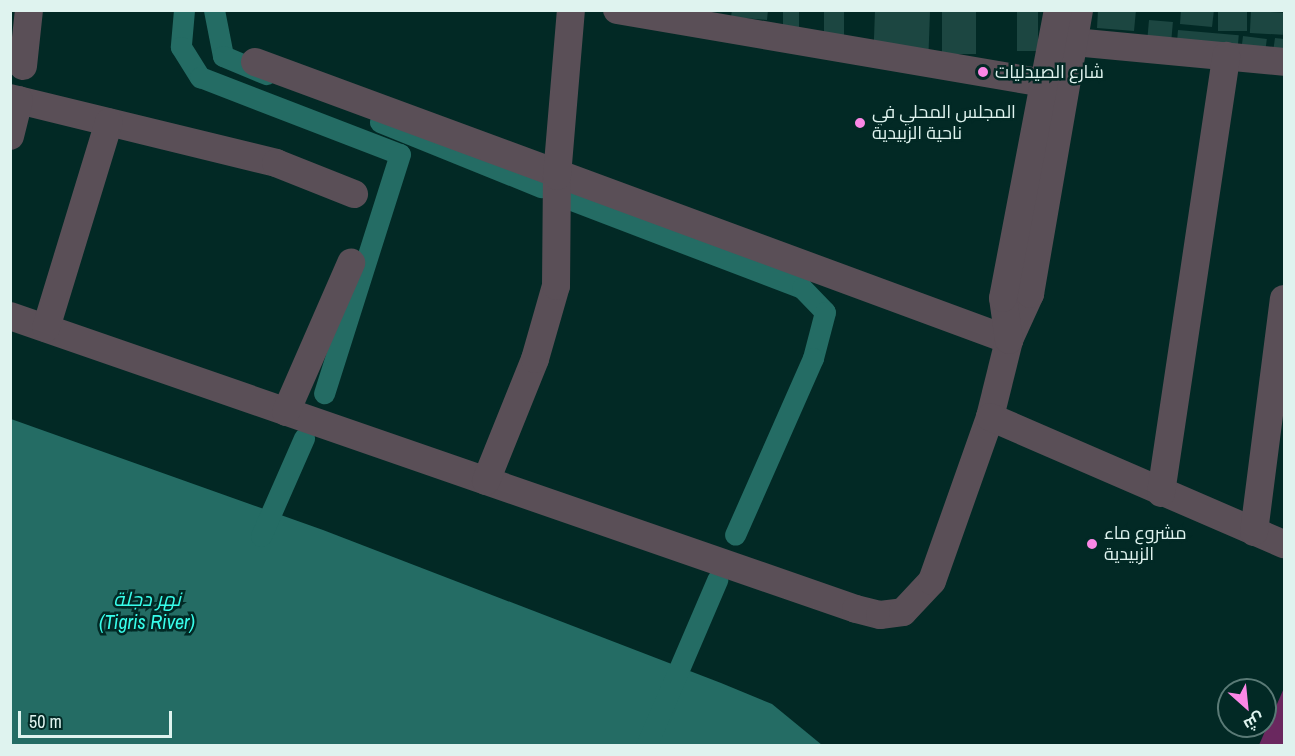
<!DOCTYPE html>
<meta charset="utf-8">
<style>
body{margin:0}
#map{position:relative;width:1295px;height:756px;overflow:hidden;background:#022925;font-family:"Archivo Narrow",Cairo,sans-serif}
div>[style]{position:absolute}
.green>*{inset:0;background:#6a285f}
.water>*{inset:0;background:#246c64}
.canal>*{height:21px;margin:-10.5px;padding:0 10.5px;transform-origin:10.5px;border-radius:10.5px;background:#246c64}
.building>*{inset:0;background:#1c4641;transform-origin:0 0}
.minor>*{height:28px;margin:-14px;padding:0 14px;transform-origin:14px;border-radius:14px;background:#5a4f57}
.dots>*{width:16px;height:16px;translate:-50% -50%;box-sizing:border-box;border:3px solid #022925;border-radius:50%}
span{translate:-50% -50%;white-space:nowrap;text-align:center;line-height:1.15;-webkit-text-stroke:5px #022925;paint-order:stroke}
.poi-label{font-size:18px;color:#dff3ef}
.left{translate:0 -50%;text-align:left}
.water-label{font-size:20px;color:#38fdea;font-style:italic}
.frame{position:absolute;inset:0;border:12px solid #dff3ef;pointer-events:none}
.north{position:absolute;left:1217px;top:678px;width:60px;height:60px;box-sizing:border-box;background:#022925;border:2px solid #5a7a76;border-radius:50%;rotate:153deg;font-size:16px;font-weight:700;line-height:24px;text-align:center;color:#dff3ef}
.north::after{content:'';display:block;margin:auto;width:21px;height:27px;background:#fb87e6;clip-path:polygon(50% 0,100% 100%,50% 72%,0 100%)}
.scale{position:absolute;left:18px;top:711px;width:154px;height:27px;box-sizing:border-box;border:3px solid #dff3ef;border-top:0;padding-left:8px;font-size:18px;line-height:21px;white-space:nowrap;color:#dff3ef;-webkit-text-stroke:4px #022925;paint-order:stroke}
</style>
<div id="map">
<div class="green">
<div style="clip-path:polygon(1284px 688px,1284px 745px,1259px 745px)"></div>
</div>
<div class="water">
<div style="clip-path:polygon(11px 419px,323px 530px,721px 683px,772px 704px,822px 745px,11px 745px)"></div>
</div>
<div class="canal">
<div style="left:184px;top:10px;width:37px;rotate:95deg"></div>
<div style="left:181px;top:47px;width:36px;rotate:58deg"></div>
<div style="left:200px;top:77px;width:214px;rotate:21.1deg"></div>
<div style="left:400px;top:154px;width:251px;rotate:107.6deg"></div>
<div style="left:214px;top:10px;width:47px;rotate:78.9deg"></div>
<div style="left:223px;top:56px;width:47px;rotate:22.7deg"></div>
<div style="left:380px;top:122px;width:174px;rotate:22deg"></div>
<div style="left:574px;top:201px;width:244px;rotate:20.9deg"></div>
<div style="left:802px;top:288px;width:33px;rotate:46deg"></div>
<div style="left:825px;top:312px;width:48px;rotate:104.6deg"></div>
<div style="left:813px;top:358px;width:193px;rotate:113.8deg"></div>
<div style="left:261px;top:536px;width:107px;rotate:-66.3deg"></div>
<div style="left:646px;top:746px;width:181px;rotate:-66.8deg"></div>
</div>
<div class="building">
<div style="clip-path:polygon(732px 10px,768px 10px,767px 20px,731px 17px)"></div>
<div style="left:783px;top:10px;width:16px;height:26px"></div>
<div style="left:824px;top:10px;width:20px;height:31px"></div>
<div style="left:875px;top:10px;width:55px;height:40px;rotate:2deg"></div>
<div style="left:942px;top:10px;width:34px;height:44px"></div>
<div style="left:1017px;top:10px;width:21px;height:41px"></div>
<div style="clip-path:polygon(1098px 10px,1136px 10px,1134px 31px,1097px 28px)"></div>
<div style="clip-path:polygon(1181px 10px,1214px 10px,1212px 27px,1180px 24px)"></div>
<div style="left:1218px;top:10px;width:29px;height:21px"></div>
<div style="left:1251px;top:11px;width:33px;height:22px;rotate:3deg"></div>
<div style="left:1149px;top:20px;width:24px;height:22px;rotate:5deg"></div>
<div style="left:1178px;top:30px;width:61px;height:15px;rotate:5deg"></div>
<div style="left:1243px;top:36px;width:24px;height:15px;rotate:7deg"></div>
<div style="clip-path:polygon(1275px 38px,1284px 39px,1284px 53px,1273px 52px)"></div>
</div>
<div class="minor">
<div style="left:617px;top:10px;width:435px;rotate:9.7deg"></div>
<div style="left:1074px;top:42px;width:211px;rotate:5.4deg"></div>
<div style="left:255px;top:62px;width:804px;rotate:20.24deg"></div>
<div style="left:23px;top:66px;width:56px;rotate:-83.9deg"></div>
<div style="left:10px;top:98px;width:274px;rotate:13.7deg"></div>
<div style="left:276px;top:163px;width:84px;rotate:21.7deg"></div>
<div style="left:10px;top:136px;width:37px;rotate:-76deg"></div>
<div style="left:10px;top:316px;width:895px;rotate:19.1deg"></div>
<div style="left:856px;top:609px;width:25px;rotate:14deg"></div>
<div style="left:880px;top:615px;width:23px;rotate:-7deg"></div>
<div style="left:903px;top:612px;width:42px;rotate:-46.9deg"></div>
<div style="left:932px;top:581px;width:174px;rotate:-70.5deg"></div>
<div style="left:990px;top:417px;width:79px;rotate:-76.1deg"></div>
<div style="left:1009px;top:340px;width:51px;rotate:-65.5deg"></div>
<div style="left:1030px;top:294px;width:288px;rotate:-80.2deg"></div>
<div style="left:46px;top:328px;width:215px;rotate:-73deg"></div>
<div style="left:1009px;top:340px;width:42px;rotate:-98.1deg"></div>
<div style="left:1003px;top:298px;width:293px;rotate:-79.2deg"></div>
<div style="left:286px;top:412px;width:163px;rotate:-66.4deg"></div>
<div style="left:990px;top:417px;width:320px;rotate:23.4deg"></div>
<div style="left:486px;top:481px;width:131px;rotate:-68.1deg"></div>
<div style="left:535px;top:359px;width:76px;rotate:-74deg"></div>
<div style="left:556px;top:286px;width:110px;rotate:-89.5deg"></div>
<div style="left:557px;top:176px;width:167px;rotate:-85.2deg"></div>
<div style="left:1161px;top:493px;width:442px;rotate:-81.5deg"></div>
<div style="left:1254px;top:532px;width:235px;rotate:-82.7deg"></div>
</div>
<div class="dots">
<div style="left:983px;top:72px;background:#fb87e6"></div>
<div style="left:860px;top:123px;background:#fb87e6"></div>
<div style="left:1092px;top:544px;background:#fb87e6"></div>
</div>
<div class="poi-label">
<span class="left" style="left:995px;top:72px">شارع الصيدليات</span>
<span class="left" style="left:872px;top:123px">المجلس المحلي في<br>ناحية الزبيدية</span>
<span class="left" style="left:1104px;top:544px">مشروع ماء<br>الزبيدية</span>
</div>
<div class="water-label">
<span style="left:147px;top:610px">نهر دجلة<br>(Tigris River)</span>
</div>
<div class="frame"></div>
<div class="north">ش</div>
<div class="scale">50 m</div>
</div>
